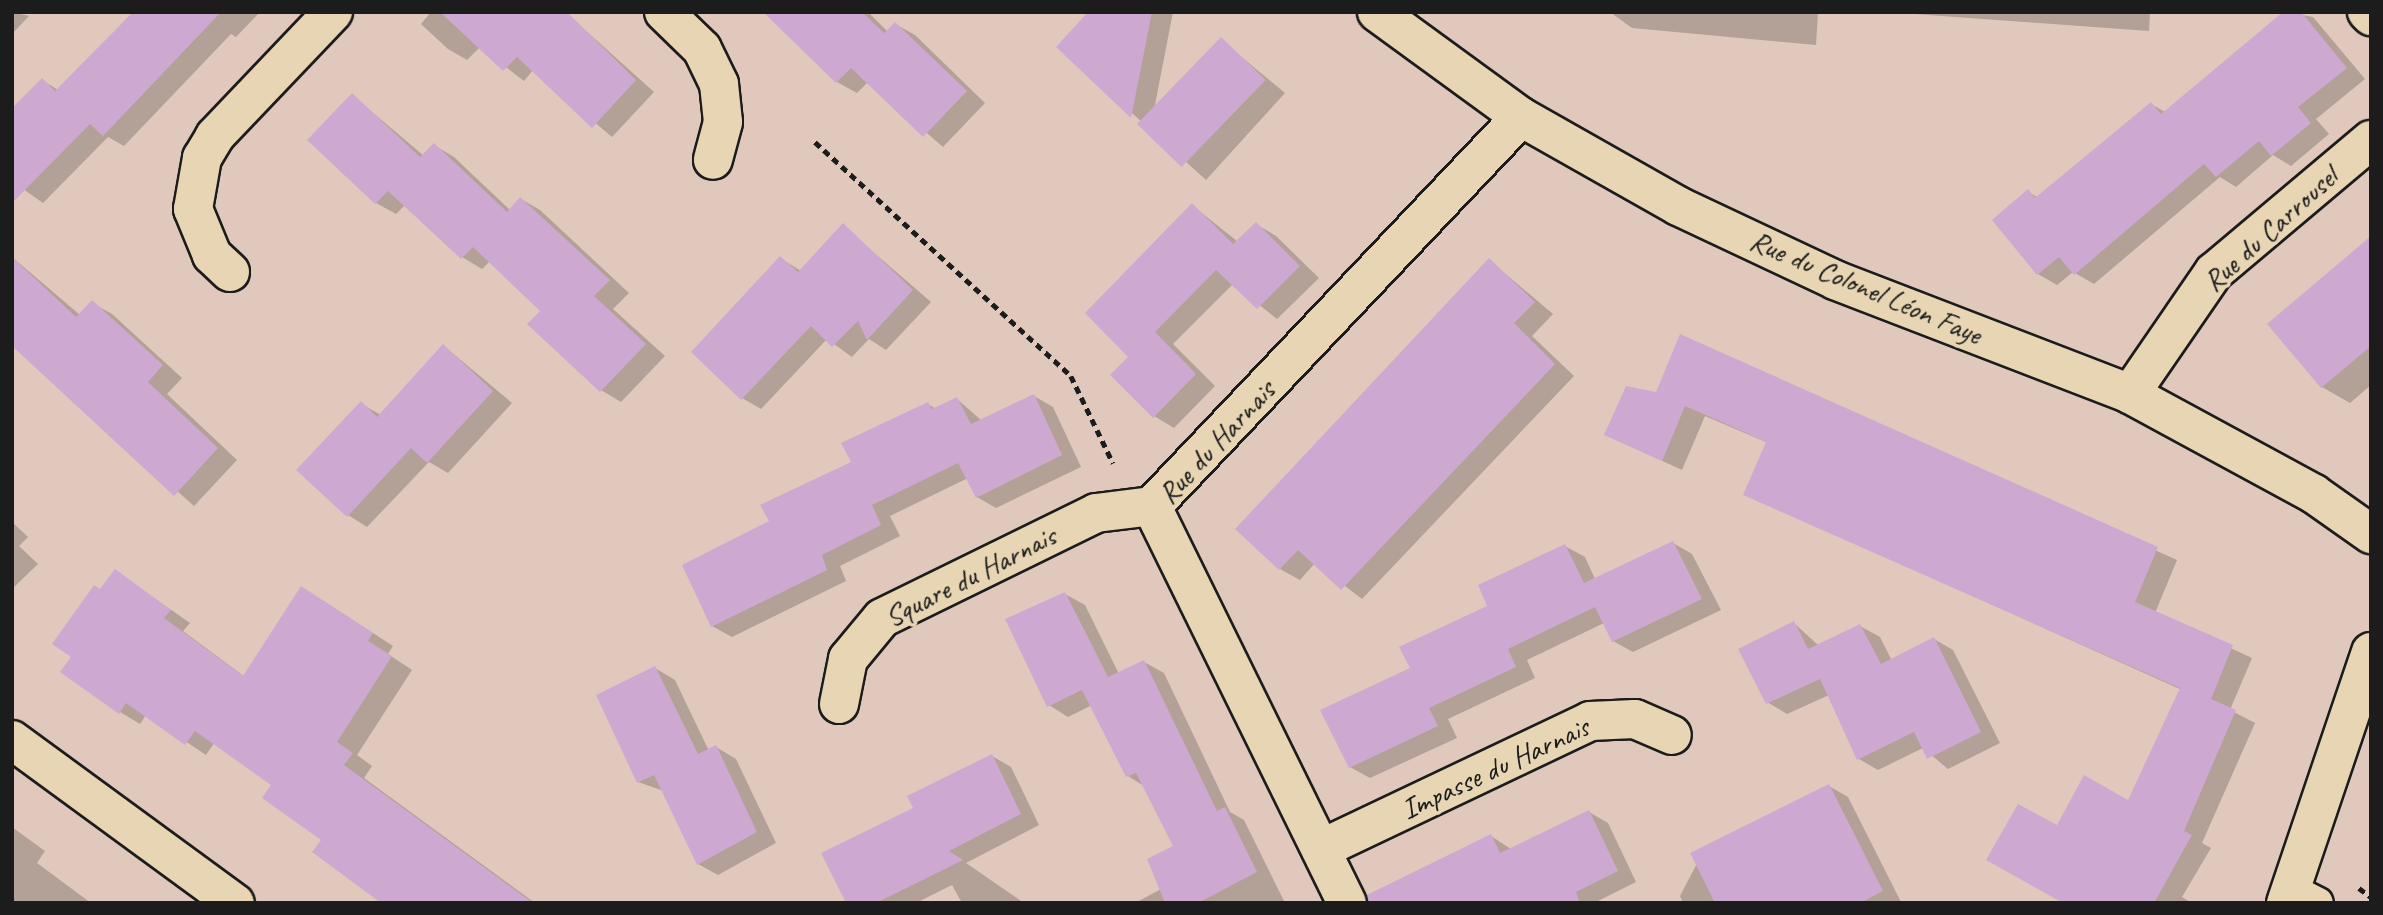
<!DOCTYPE html>
<meta charset="utf-8">
<style>
body{margin:0}
#map{position:relative;width:2383px;height:915px;overflow:hidden;background:#e0c8bc;font-family:Caveat,sans-serif}
div>[style]{position:absolute}
.shadow>*{inset:0;background:#0003}
.building>*{inset:0;background:#cda9d2;transform-origin:0 0}
.path>*{height:4.5px;margin-top:-2.25px;transform-origin:0;background:repeating-linear-gradient(90deg,#1c1c1c 0 7px,transparent 0 12px)}
.roads{filter:drop-shadow(2px 0 #1c1c1c) drop-shadow(-2px 0 #1c1c1c) drop-shadow(0 2px #1c1c1c) drop-shadow(0 -2px #1c1c1c)}
.lane>*{height:30px;margin:-15px;padding:0 15px;transform-origin:15px;border-radius:15px;background:#e8d5b3}
.street>*{height:38px;margin:-19px;padding:0 19px;transform-origin:19px;border-radius:19px;background:#e8d5b3}
.secondary>*{height:38px;margin:-19px;padding:0 19px;transform-origin:19px;border-radius:19px;background:#e8d5b3}
span{translate:-50% -50%;white-space:nowrap;text-align:center;line-height:1.15;-webkit-text-stroke:7px #e8d5b3;paint-order:stroke}
.street-label{font-size:30px;color:#1c1c1c}
.frame{position:absolute;inset:0;border:14px solid #1c1c1c;pointer-events:none}
</style>
<div id="map">
<div class="shadow">
<div style="clip-path:polygon(12px 12px,29px 16px,12px 34px)"></div>
<div style="clip-path:polygon(137px 12px,260px 12px,236px 37px,231px 34px,124px 146px,108px 137px,43px 203px,12px 181px,42px 80px,58px 90px)"></div>
<div style="clip-path:polygon(431px 12px,565px 12px,654px 92px,612px 137px,533px 70px,524px 81px,480px 47px,467px 60px,448px 49px,421px 24px)"></div>
<div style="clip-path:polygon(765px 12px,868px 12px,888px 32px,895px 24px,915px 35px,985px 103px,943px 147px,868px 82px,857px 93px,837px 82px)"></div>
<div style="clip-path:polygon(1090px 12px,1173px 12px,1153px 115px,1221px 40px,1285px 93px,1206px 180px,1059px 47px)"></div>
<div style="clip-path:polygon(1610px 12px,1818px 12px,1816px 45px,1632px 28px)"></div>
<div style="clip-path:polygon(1887px 12px,2150px 12px,2149px 31px)"></div>
<div style="clip-path:polygon(2286px 12px,2313px 17px,2365px 79px,2316px 119px,2329px 134px,2291px 166px,2273px 155px,2236px 187px,2220px 177px,2094px 284px,2073px 272px,2057px 285px,2038px 274px,2028px 192px,2037px 197px,2151px 104px,2165px 112px)"></div>
<div style="clip-path:polygon(352px 95px,424px 156px,434px 145px,454px 157px,510px 210px,521px 199px,540px 210px,629px 293px,613px 309px,665px 356px,621px 402px,601px 390px,543px 311px,490px 261px,482px 269px,462px 257px,406px 204px,396px 214px,376px 203px)"></div>
<div style="clip-path:polygon(1192px 205px,1238px 242px,1256px 224px,1276px 236px,1319px 278px,1277px 319px,1233px 284px,1173px 344px,1215px 386px,1174px 428px,1154px 416px,1130px 357px)"></div>
<div style="clip-path:polygon(843px 226px,931px 302px,886px 350px,869px 339px,852px 357px,827px 339px,761px 409px,742px 398px,780px 258px,801px 271px)"></div>
<div style="clip-path:polygon(2371px 238px,2371px 385px,2350px 403px,2322px 387px,2269px 324px)"></div>
<div style="clip-path:polygon(12px 257px,80px 315px,92px 303px,112px 314px,182px 378px,167px 394px,237px 460px,194px 506px,12px 343px)"></div>
<div style="clip-path:polygon(1489px 260px,1553px 314px,1532px 336px,1574px 376px,1362px 599px,1315px 563px,1300px 580px,1280px 569px)"></div>
<div style="clip-path:polygon(1681px 337px,2177px 560px,2155px 613px,2252px 658px,2230px 710px,2255px 723px,2202px 843px,2211px 848px,2182px 897px,2192px 903px,2066px 903px,2057px 828px,2129px 803px,2182px 690px,1745px 494px,1768px 443px,1705px 416px,1682px 470px,1606px 435px,1657px 394px)"></div>
<div style="clip-path:polygon(444px 346px,512px 403px,448px 473px,429px 462px,367px 527px,348px 515px,361px 404px,381px 415px)"></div>
<div style="clip-path:polygon(1034px 396px,1053px 407px,1081px 467px,996px 508px,977px 497px,968px 478px,890px 516px,900px 536px,840px 566px,846px 581px,732px 637px,712px 626px,771px 522px,928px 404px,936px 409px,957px 399px,982px 421px)"></div>
<div style="clip-path:polygon(12px 522px,28px 537px,19px 546px,38px 564px,12px 589px)"></div>
<div style="clip-path:polygon(1673px 543px,1692px 554px,1721px 610px,1633px 652px,1613px 641px,1604px 623px,1527px 660px,1535px 678px,1448px 719px,1457px 738px,1370px 778px,1350px 767px,1412px 669px,1565px 546px,1585px 557px,1595px 579px)"></div>
<div style="clip-path:polygon(115px 571px,190px 623px,183px 631px,245px 677px,322px 600px,393px 646px,388px 654px,412px 670px,357px 755px,372px 766px,364px 778px,535px 903px,412px 903px,323px 839px,274px 785px,214px 743px,206px 755px,146px 715px,140px 724px,120px 712px,74px 657px)"></div>
<div style="clip-path:polygon(1065px 594px,1085px 605px,1119px 674px,1144px 662px,1164px 673px,1230px 812px,1244px 820px,1285px 903px,1135px 903px,1161px 889px,1175px 847px,1144px 786px,1128px 776px,1092px 705px,1068px 717px,1049px 705px)"></div>
<div style="clip-path:polygon(1794px 623px,1819px 646px,1860px 626px,1880px 637px,1892px 661px,1934px 639px,1953px 650px,2000px 743px,1948px 769px,1923px 748px,1878px 770px,1859px 759px,1829px 695px,1787px 714px,1767px 702px)"></div>
<div style="clip-path:polygon(655px 668px,675px 680px,709px 751px,716px 747px,736px 759px,776px 843px,718px 875px,698px 864px,664px 791px,638px 782px)"></div>
<div style="clip-path:polygon(992px 756px,1011px 767px,1039px 825px,966px 863px,1024px 903px,962px 903px,952px 885px,916px 903px,848px 903px,916px 809px)"></div>
<div style="clip-path:polygon(1829px 786px,1848px 797px,1901px 902px,1683px 903px,1680px 896px,1705px 848px)"></div>
<div style="clip-path:polygon(1589px 812px,1608px 823px,1636px 882px,1594px 903px,1421px 903px,1491px 836px,1511px 849px)"></div>
<div style="clip-path:polygon(12px 827px,45px 851px,37px 863px,91px 903px,12px 903px)"></div>
</div>
<div class="building">
<div style="clip-path:polygon(133px 12px,221px 12px,103px 136px,90px 124px,12px 203px,12px 108px,42px 78px,55px 91px)"></div>
<div style="clip-path:polygon(440px 12px,567px 12px,636px 80px,592px 128px,517px 57px,503px 71px)"></div>
<div style="clip-path:polygon(763px 12px,862px 12px,884px 33px,895px 22px,967px 91px,923px 137px,851px 68px,836px 83px)"></div>
<div style="clip-path:polygon(1088px 12px,1152px 12px,1131px 118px,1056px 47px)"></div>
<div style="clip-path:polygon(2283px 12px,2301px 12px,2347px 68px,2298px 107px,2311px 123px,2271px 156px,2259px 141px,2216px 177px,2204px 164px,2074px 275px,2059px 257px,2037px 275px,1992px 220px,2028px 189px,2035px 198px,2151px 102px,2161px 114px)"></div>
<div style="left:1221px;top:37px;width:62px;height:121px;rotate:44deg"></div>
<div style="clip-path:polygon(352px 93px,420px 157px,434px 143px,507px 212px,520px 197px,610px 280px,594px 296px,646px 344px,600px 392px,527px 324px,540px 311px,473px 247px,461px 259px,388px 191px,375px 204px,307px 140px)"></div>
<div style="clip-path:polygon(1192px 203px,1233px 244px,1256px 222px,1300px 266px,1257px 309px,1216px 270px,1155px 332px,1196px 374px,1153px 418px,1110px 375px,1128px 357px,1085px 313px)"></div>
<div style="clip-path:polygon(843px 223px,913px 290px,867px 340px,858px 321px,832px 347px,811px 326px,741px 400px,691px 352px,780px 256px,798px 272px)"></div>
<div style="clip-path:polygon(2371px 236px,2371px 346px,2321px 388px,2267px 324px)"></div>
<div style="clip-path:polygon(12px 257px,76px 317px,92px 300px,163px 365px,148px 382px,218px 448px,174px 496px,12px 346px)"></div>
<div style="clip-path:polygon(1489px 258px,1535px 302px,1514px 323px,1555px 364px,1341px 590px,1298px 550px,1279px 570px,1235px 529px)"></div>
<div style="clip-path:polygon(1680px 334px,2158px 547px,2135px 602px,2233px 645px,2211px 699px,2236px 710px,2184px 831px,2192px 835px,2154px 903px,2063px 903px,1986px 860px,2018px 804px,2057px 825px,2084px 775px,2128px 800px,2180px 688px,1743px 495px,1766px 442px,1724px 423px,1685px 406px,1662px 461px,1604px 435px,1626px 386px,1656px 392px)"></div>
<div style="clip-path:polygon(443px 344px,493px 391px,427px 463px,411px 448px,347px 517px,296px 470px,361px 401px,377px 417px)"></div>
<div style="clip-path:polygon(1034px 394px,1062px 455px,976px 498px,958px 463px,872px 505px,881px 525px,822px 555px,827px 570px,711px 627px,682px 565px,769px 521px,760px 505px,851px 462px,841px 443px,928px 402px,932px 409px,957px 397px,971px 424px)"></div>
<div style="clip-path:polygon(1673px 541px,1702px 599px,1612px 642px,1595px 607px,1508px 649px,1516px 667px,1429px 708px,1438px 726px,1349px 768px,1320px 710px,1410px 668px,1399px 647px,1487px 606px,1478px 585px,1565px 544px,1584px 583px)"></div>
<div style="clip-path:polygon(115px 569px,171px 610px,164px 618px,243px 676px,301px 586px,373px 633px,368px 641px,392px 656px,337px 742px,353px 753px,344px 765px,533px 903px,381px 903px,312px 852px,321px 840px,262px 798px,271px 785px,195px 731px,185px 745px,126px 703px,119px 714px,60px 672px,71px 657px,52px 644px,94px 585px,100px 589px)"></div>
<div style="clip-path:polygon(1065px 592px,1108px 677px,1144px 660px,1217px 811px,1225px 807px,1257px 872px,1198px 903px,1165px 903px,1147px 859px,1173px 846px,1136px 773px,1126px 777px,1082px 690px,1047px 707px,1005px 619px)"></div>
<div style="clip-path:polygon(1794px 621px,1808px 649px,1860px 624px,1881px 664px,1934px 637px,1981px 732px,1927px 759px,1914px 732px,1857px 760px,1820px 679px,1766px 704px,1738px 649px)"></div>
<div style="clip-path:polygon(655px 666px,698px 754px,716px 745px,757px 832px,697px 865px,654px 775px,637px 783px,596px 695px)"></div>
<div style="clip-path:polygon(992px 754px,1021px 814px,949px 851px,963px 860px,876px 903px,846px 903px,821px 853px,913px 808px,907px 796px)"></div>
<div style="clip-path:polygon(1829px 784px,1883px 891px,1860px 903px,1715px 903px,1690px 853px)"></div>
<div style="clip-path:polygon(1589px 810px,1618px 871px,1576px 892px,1580px 903px,1369px 903px,1367px 895px,1491px 834px,1500px 853px)"></div>
</div>
<div class="path">
<div style="left:815px;top:142px;width:347px;rotate:42.4deg"></div>
<div style="left:1071px;top:376px;width:97px;rotate:64.2deg"></div>
<div style="left:2359px;top:888px;width:15px;rotate:37deg"></div>
</div>
<div class="roads">
<div class="lane">
<div style="left:2291px;top:889px;width:30px;rotate:27deg"></div>
</div>
<div class="street">
<div style="left:664px;top:12px;width:53px;rotate:44.2deg"></div>
<div style="left:702px;top:49px;width:39px;rotate:64deg"></div>
<div style="left:719px;top:84px;width:38px;rotate:84deg"></div>
<div style="left:723px;top:122px;width:39px;rotate:105deg"></div>
<div style="left:2367px;top:12px;width:6px;rotate:45deg"></div>
<div style="left:230px;top:272px;width:25px;rotate:-137deg"></div>
<div style="left:212px;top:255px;width:50px;rotate:-112.4deg"></div>
<div style="left:193px;top:209px;width:52px;rotate:-80deg"></div>
<div style="left:202px;top:158px;width:26px;rotate:-59deg"></div>
<div style="left:215px;top:136px;width:171px;rotate:-46.4deg"></div>
<div style="left:2130px;top:394px;width:148px;rotate:-55.5deg"></div>
<div style="left:2214px;top:272px;width:205px;rotate:-40.1deg"></div>
<div style="left:839px;top:704px;width:46px;rotate:-78.7deg"></div>
<div style="left:848px;top:659px;width:53px;rotate:-50.3deg"></div>
<div style="left:882px;top:618px;width:238px;rotate:-26.1deg"></div>
<div style="left:1096px;top:513px;width:56px;rotate:-7.1deg"></div>
<div style="left:12px;top:740px;width:276px;rotate:36.2deg"></div>
<div style="left:1321px;top:849px;width:298px;rotate:-25.4deg"></div>
<div style="left:1590px;top:721px;width:45px;rotate:-2.5deg"></div>
<div style="left:1635px;top:719px;width:40px;rotate:23.4deg"></div>
<div style="left:1347px;top:903px;width:442px;rotate:-116.2deg"></div>
<div style="left:1152px;top:506px;width:536px;rotate:-46.51deg"></div>
<div style="left:2286px;top:903px;width:265px;rotate:-71.3deg"></div>
</div>
<div class="secondary">
<div style="left:1377px;top:12px;width:178px;rotate:36.1deg"></div>
<div style="left:1521px;top:117px;width:180px;rotate:29.5deg"></div>
<div style="left:1678px;top:206px;width:174px;rotate:25.2deg"></div>
<div style="left:1835px;top:280px;width:316px;rotate:21.1deg"></div>
<div style="left:2130px;top:394px;width:209px;rotate:28.5deg"></div>
<div style="left:2314px;top:494px;width:70px;rotate:35.1deg"></div>
</div>
</div>
<div class="street-label">
<span style="left:2270px;top:229px;rotate:-42deg">Rue du Carrousel</span>
<span style="left:1866px;top:287px;rotate:23deg">Rue du Colonel Léon Faye</span>
<span style="left:1216px;top:442px;rotate:-47deg">Rue du Harnais</span>
<span style="left:970px;top:576px;rotate:-27deg">Square du Harnais</span>
<span style="left:1495px;top:768px;rotate:-25deg">Impasse du Harnais</span>
</div>
<div class="frame"></div>
</div>
